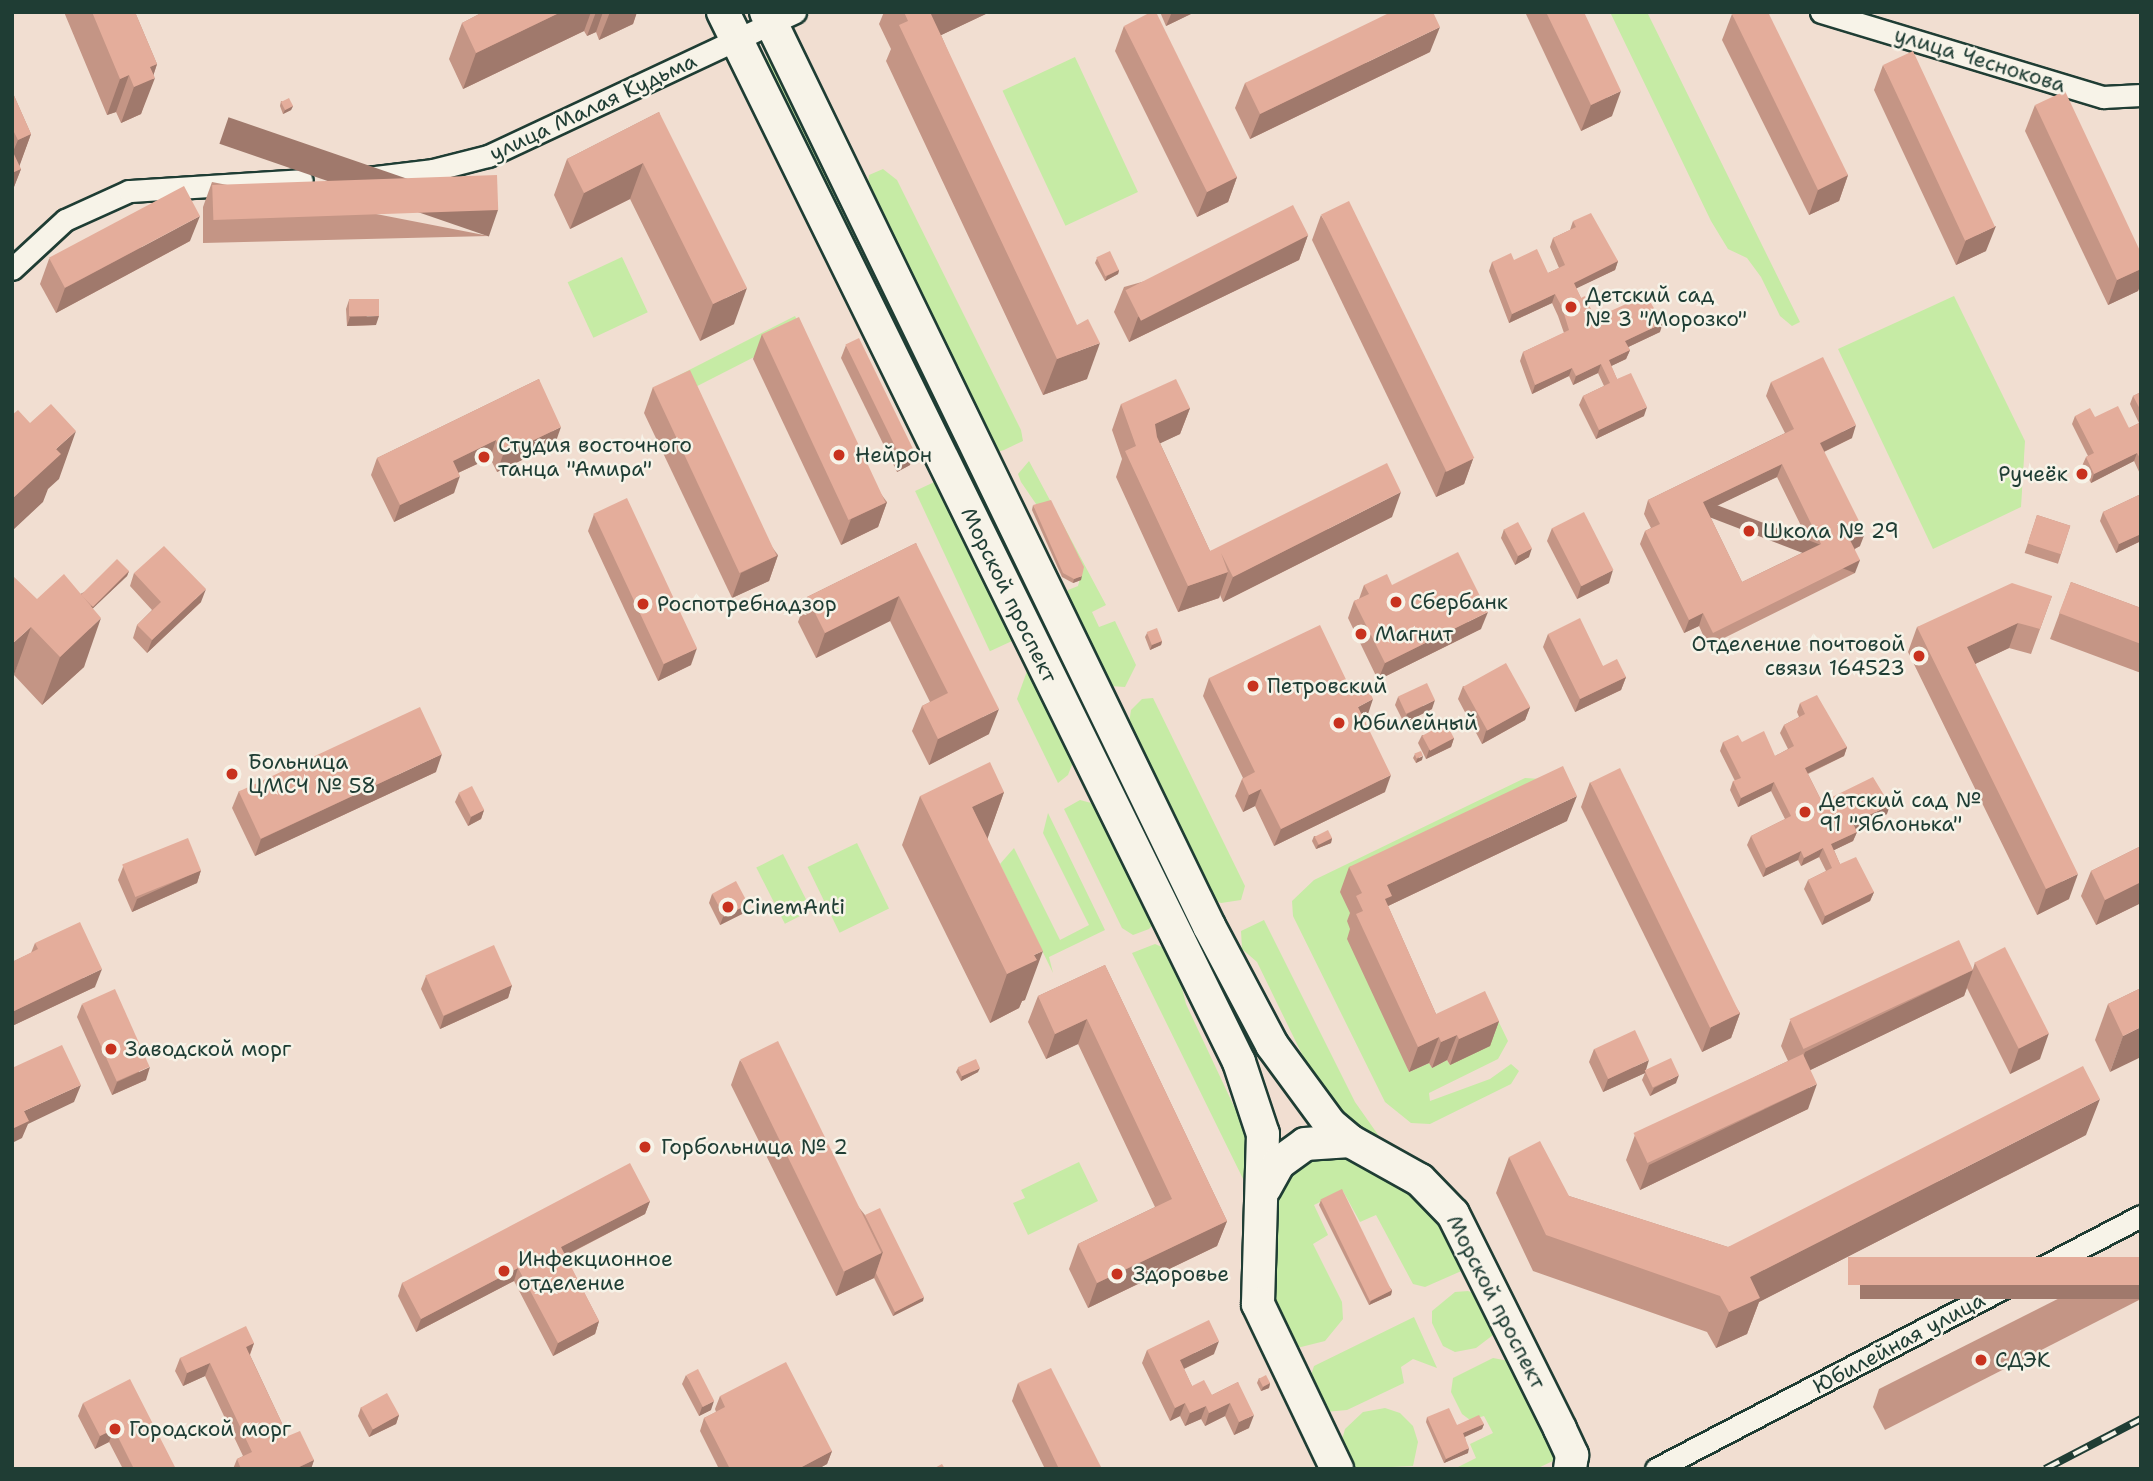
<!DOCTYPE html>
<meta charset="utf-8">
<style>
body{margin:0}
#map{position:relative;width:2153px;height:1481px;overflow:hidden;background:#f1ded1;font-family:"Shantell Sans",sans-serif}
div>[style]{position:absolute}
.green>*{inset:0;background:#c6eba5;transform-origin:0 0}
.roads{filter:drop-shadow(2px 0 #1f3d34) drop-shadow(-2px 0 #1f3d34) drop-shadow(0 2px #1f3d34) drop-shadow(0 -2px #1f3d34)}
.street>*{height:21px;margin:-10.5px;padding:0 10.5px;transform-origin:10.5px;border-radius:10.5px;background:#f7f3e8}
.primary>*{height:32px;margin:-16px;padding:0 16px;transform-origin:16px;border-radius:16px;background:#f7f3e8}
.rail>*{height:8px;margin-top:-4px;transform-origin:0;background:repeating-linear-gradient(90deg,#f7f3e8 0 16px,#1f3d34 0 32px);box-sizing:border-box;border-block:2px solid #1f3d34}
.wall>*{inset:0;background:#c49585;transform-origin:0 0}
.shaded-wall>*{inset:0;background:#a0796c;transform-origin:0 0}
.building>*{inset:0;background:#e4ad9b;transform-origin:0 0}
.dots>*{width:19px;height:19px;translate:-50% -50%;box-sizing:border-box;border:4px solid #f7f3e8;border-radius:50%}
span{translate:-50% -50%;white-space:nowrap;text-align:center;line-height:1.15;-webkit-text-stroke:5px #f7f3e8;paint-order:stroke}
.street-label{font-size:21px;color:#1f3d34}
.poi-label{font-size:21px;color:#1f3d34}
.left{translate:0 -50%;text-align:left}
.right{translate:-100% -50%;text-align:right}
.frame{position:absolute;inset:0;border:14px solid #1f3d34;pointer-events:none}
</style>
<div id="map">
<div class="green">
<div style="clip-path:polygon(1610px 12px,1647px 12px,1800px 322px,1792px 326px,1780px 316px,1761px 277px,1747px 258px,1728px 249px,1711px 221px)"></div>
<div style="clip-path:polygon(773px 56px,1257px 1047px,1253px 1051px,763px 61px)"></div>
<div style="left:1075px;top:57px;width:149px;height:80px;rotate:65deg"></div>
<div style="clip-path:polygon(883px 169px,897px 180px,1021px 430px,1023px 441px,1004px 450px,997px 452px,992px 444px,867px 192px,869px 175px)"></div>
<div style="left:622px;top:257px;width:61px;height:60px;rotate:65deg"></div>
<div style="clip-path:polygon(1954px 296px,2025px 441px,2021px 507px,1933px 549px,1838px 349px)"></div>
<div style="left:795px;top:316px;width:18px;height:138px;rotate:63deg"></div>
<div style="clip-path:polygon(1029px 461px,1106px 605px,1092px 612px,1099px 627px,1115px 621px,1136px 665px,1125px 687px,1110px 686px,1065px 596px,1068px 590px,1078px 586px,1082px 571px,1021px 482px,1018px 474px)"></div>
<div style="left:945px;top:477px;width:177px;height:33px;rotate:65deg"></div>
<div style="clip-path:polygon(1031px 660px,1077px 752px,1068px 775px,1058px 783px,1017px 699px)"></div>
<div style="clip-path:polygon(1153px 698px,1245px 886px,1241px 900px,1221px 903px,1209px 898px,1128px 730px,1131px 710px,1142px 699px)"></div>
<div style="clip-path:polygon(1525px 778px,1541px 779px,1352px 919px,1354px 936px,1409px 1072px,1429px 1063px,1432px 1068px,1447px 1060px,1450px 1065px,1492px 1008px,1508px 1041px,1498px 1059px,1429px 1093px,1430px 1101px,1490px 1079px,1511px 1064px,1519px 1071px,1511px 1084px,1430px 1124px,1411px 1123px,1385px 1102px,1293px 916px,1292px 901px,1314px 880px)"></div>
<div style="clip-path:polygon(1080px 800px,1095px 804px,1155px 923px,1149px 929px,1133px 935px,1122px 928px,1064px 809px)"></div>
<div style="clip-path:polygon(1048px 813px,1105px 930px,1049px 957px,1053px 973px,1000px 864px,1014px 848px,1060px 940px,1089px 925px,1043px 833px)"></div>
<div style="left:857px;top:843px;width:73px;height:55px;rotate:64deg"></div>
<div style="left:783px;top:854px;width:63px;height:30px;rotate:63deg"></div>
<div style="clip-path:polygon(1264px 920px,1355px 1102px,1381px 1139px,1378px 1142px,1345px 1120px,1316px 1083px,1257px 962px,1242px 949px,1241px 931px)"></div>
<div style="clip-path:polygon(1155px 944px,1173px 952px,1186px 1004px,1253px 1147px,1249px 1191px,1132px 953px)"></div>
<div style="clip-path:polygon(1340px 1150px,1423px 1190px,1466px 1269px,1425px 1287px,1413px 1284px,1376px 1215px,1360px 1222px,1343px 1191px,1314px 1205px,1328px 1235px,1313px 1244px,1342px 1302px,1343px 1319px,1325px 1341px,1297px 1348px,1272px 1306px,1275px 1199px,1284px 1177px,1318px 1153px)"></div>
<div style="clip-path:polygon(1079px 1162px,1098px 1201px,1028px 1235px,1013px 1203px,1025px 1198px,1021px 1190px)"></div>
<div style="clip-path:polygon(1468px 1291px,1476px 1294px,1497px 1332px,1476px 1348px,1455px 1352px,1443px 1346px,1432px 1323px,1432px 1311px,1455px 1292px)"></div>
<div style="clip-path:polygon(1414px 1317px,1437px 1368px,1413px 1359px,1401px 1367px,1404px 1383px,1347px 1410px,1325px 1412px,1309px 1381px,1314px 1366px)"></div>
<div style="clip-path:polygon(1493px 1358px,1514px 1362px,1559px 1447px,1555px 1460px,1536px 1469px,1454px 1469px,1476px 1458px,1470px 1444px,1493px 1433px,1484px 1416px,1470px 1420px,1462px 1414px,1451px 1392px,1453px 1378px)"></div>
<div style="clip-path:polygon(1385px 1408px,1400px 1413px,1413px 1426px,1418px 1442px,1413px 1466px,1349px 1469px,1341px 1443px,1345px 1429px,1363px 1412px)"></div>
</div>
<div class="roads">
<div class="street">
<div style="left:1821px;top:12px;width:295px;rotate:16.8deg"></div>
<div style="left:2103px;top:97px;width:38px;rotate:-3deg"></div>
<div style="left:359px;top:179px;width:75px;rotate:-6.9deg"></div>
<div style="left:433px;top:170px;width:57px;rotate:-14.3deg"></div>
<div style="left:488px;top:156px;width:339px;rotate:-25.1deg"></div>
<div style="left:12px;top:269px;width:72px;rotate:-42.8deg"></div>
<div style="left:65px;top:220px;width:70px;rotate:-24.4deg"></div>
<div style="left:129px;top:191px;width:173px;rotate:-3.6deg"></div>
<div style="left:1656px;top:1469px;width:547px;rotate:-27.55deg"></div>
</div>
<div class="primary">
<div style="left:723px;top:12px;width:1170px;rotate:63.83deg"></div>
<div style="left:1239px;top:1062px;width:76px;rotate:71.6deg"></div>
<div style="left:1263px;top:1134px;width:170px;rotate:91.7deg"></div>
<div style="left:1258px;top:1304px;width:183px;rotate:64.4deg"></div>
<div style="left:766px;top:12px;width:1016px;rotate:64.14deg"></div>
<div style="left:1209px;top:926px;width:135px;rotate:62.1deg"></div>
<div style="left:1272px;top:1045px;width:98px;rotate:53.7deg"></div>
<div style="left:1330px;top:1124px;width:26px;rotate:40deg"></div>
<div style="left:1350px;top:1141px;width:80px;rotate:29.1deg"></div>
<div style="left:1420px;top:1180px;width:47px;rotate:45.9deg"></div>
<div style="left:1453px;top:1214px;width:240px;rotate:63.5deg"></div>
<div style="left:1560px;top:1429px;width:29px;rotate:65deg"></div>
<div style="left:1572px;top:1455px;width:14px;rotate:98deg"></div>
<div style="left:1265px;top:1188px;width:29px;rotate:-61deg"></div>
<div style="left:1279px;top:1163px;width:32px;rotate:-36deg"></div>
<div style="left:1305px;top:1144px;width:45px;rotate:-3.8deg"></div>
</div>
</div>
<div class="rail">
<div style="left:2045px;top:1469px;width:108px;rotate:-27.5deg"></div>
</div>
<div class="wall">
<div style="clip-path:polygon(64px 12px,135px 12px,157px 64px,141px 114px,121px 123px,116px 112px,107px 115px)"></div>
<div style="clip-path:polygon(483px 12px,637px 12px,633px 24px,599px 40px,596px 32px,587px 36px,584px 31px,463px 89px,449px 59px,462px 23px)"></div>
<div style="clip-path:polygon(884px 12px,990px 12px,941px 35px,1087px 379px,1043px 395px,886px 61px,891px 49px,879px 24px)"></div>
<div style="clip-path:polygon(1160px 12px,1195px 12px,1166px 26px)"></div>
<div style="clip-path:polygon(1525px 12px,1584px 12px,1612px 116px,1581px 131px)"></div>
<div style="clip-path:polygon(1732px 14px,1848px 175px,1839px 201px,1809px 215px,1722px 40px)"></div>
<div style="clip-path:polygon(1124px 26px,1237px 177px,1228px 202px,1197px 217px,1115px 51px)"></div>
<div style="clip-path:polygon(1430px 52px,1250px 139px,1235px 108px,1245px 83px)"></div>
<div style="clip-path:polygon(1883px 65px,1986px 251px,1956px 265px,1874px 90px)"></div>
<div style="clip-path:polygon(12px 91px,31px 134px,19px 166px,21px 169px,12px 192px)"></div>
<div style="clip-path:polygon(281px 101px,293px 106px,291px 110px,283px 114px,280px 106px)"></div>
<div style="clip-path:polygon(2035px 105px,2141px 253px,2141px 283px,2138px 291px,2108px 305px,2025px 131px)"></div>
<div style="clip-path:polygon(659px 112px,734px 324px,700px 341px,630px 199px,570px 229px,554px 195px,567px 159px)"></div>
<div style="clip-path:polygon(212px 182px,489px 236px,203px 243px,203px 207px)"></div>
<div style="clip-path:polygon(1321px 215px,1473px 459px,1464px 484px,1436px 497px,1312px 240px)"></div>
<div style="clip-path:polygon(1573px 221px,1618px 261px,1615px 270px,1576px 288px,1581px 298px,1595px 318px,1660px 332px,1628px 347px,1630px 350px,1626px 359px,1611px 366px,1617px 379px,1644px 416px,1596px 439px,1579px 405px,1583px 396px,1604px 386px,1598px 373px,1573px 385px,1569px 376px,1532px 394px,1520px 361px,1523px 352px,1564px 333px,1558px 316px,1552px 303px,1509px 323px,1489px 271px,1492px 262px,1514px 260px,1548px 273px,1559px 268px,1550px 247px,1553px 238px,1570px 230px)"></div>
<div style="clip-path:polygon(1308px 235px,1299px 260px,1129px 342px,1114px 312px,1124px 287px)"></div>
<div style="clip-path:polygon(190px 241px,56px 313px,40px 284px,49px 259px)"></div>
<div style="clip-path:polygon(1097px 258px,1119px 270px,1118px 274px,1105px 281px,1095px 263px)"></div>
<div style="clip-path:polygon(349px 300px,376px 325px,347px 326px,346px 309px)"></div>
<div style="clip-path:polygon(762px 334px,887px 502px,878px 527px,841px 545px,753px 359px)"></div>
<div style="clip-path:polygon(846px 345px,910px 465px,897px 472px,841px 358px)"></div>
<div style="clip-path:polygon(539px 379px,555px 444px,497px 472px,490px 458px,458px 473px,454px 493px,394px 522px,371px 475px,377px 458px)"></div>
<div style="clip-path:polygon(evenodd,1771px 382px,1852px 438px,1824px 452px,1860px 546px,1855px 549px,1855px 573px,1708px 646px,1699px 626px,1684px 633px,1640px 544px,1645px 531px,1651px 528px,1644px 514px,1648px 500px,1785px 433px,1766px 396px,1771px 382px,1777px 477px,1812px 548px,1742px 582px,1707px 510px,1777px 477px)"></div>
<div style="clip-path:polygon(653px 387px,778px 555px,769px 581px,732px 598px,644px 413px)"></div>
<div style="clip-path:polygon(2141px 392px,2141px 476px,2134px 461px,2091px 483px,2082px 466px,2086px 457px,2088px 456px,2072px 424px,2075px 416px,2095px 417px,2129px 428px,2139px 423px,2130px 404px,2133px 396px)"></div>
<div style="clip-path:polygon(1121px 404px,1190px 408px,1180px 434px,1160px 443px,1210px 551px,1392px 517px,1223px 602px,1220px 595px,1219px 598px,1178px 612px,1116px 477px,1122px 459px,1112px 430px)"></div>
<div style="clip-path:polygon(2141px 494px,2141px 541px,2116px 553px,2100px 521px,2103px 512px)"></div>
<div style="clip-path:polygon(1033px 505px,1081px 580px,1073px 583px,1062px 577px,1032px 510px)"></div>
<div style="clip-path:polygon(594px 514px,691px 665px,658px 681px,588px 531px)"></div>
<div style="left:2037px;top:515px;width:35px;height:40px;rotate:18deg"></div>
<div style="clip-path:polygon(1552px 528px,1609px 583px,1577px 599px,1547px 541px)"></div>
<div style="clip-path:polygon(1504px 529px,1529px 557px,1515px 565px,1501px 538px)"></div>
<div style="clip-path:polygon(916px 543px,989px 734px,929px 765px,912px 731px,922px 706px,930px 702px,890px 621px,816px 658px,798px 622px,807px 597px)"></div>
<div style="clip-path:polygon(129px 571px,127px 576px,93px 608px,84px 667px,42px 705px,14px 675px,37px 599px,80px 594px)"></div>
<div style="clip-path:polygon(134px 573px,201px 602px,147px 653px,133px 638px,137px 625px,152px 610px,130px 586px)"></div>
<div style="clip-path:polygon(2071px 582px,2141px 608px,2141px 673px,2050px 639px)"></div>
<div style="clip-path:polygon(1364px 585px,1392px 585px,1481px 629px,1378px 680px,1348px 618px,1354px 601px,1359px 599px)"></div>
<div style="clip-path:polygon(2052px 596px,2031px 654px,2009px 648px,1975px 664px,2069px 899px,2037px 915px,1908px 652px,1917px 627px)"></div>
<div style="clip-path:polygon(1147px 633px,1162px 641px,1161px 645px,1150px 650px,1145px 637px)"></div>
<div style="clip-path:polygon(1548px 634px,1603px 666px,1626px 677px,1621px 690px,1575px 712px,1543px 647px)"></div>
<div style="clip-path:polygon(1209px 678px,1367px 717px,1364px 718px,1385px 792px,1274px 846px,1255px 806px,1243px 812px,1235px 796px,1242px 779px,1243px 778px,1203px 696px)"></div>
<div style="clip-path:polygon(1463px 686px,1530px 707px,1525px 720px,1482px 744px,1458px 699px)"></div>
<div style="clip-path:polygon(1398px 697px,1432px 709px,1404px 723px,1395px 705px)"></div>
<div style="clip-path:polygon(1800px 703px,1847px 747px,1844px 756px,1808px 774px,1822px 802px,1887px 814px,1855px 829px,1857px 832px,1853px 841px,1834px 850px,1840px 864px,1874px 892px,1870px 901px,1822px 925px,1804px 889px,1808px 880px,1826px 871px,1819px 857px,1801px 866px,1798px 860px,1763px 877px,1747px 845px,1751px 836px,1785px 819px,1771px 791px,1738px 807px,1730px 790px,1733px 781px,1735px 781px,1720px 751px,1723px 742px,1742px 742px,1775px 756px,1788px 749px,1780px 733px,1784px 725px,1799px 717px,1797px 712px)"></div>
<div style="clip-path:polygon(1422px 735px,1454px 738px,1451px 747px,1426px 759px,1418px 743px)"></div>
<div style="clip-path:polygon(1415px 754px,1422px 760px,1416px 763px,1413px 758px)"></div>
<div style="clip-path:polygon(436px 772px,255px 856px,232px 808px,239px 791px)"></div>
<div style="clip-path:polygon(1590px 782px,1740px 1013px,1731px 1038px,1702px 1052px,1581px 807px)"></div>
<div style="clip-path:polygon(1004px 792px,987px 839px,1025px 1000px,1022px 1001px,1019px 1008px,990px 1023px,902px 845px,920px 796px)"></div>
<div style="clip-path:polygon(459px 793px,484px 810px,481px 819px,468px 826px,455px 802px)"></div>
<div style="clip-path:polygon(1567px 821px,1388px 906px,1436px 1014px,1499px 1021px,1490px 1046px,1450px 1065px,1447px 1060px,1432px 1068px,1429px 1063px,1409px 1072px,1347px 939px,1350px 929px,1347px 921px,1350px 913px,1340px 892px,1349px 867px)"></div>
<div style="clip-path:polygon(1314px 836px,1332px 838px,1331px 843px,1316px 849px,1312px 841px)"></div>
<div style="clip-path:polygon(2141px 846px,2141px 903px,2096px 925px,2081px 896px,2091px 871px)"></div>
<div style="clip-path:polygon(123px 867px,201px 870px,197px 883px,132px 912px,118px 880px)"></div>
<div style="clip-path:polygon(712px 894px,748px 904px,744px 913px,720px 925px,709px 903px)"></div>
<div style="clip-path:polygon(35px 943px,95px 987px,12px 1026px,12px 962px,31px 953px)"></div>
<div style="clip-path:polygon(1975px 962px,2040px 1059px,2010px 1074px,1967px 988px,1964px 996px,1810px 1070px,1808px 1109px,1640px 1190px,1626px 1160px,1635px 1135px,1788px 1061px,1781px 1046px,1790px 1021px,1973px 969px)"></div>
<div style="clip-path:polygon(1105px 965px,1227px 1221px,1217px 1246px,1088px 1308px,1069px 1269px,1078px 1244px,1155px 1207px,1078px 1044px,1046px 1059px,1028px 1022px,1038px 996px)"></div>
<div style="clip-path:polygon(426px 976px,512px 985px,508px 998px,440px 1029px,421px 989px)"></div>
<div style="clip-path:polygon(2141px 988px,2110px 1072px,2095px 1040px,2108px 1004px)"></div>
<div style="clip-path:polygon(82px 1004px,146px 1080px,112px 1095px,77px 1017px)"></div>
<div style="clip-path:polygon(1594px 1049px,1645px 1071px,1676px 1083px,1650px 1096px,1642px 1080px,1645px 1073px,1603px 1092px,1589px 1062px)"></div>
<div style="clip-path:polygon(740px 1060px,865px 1215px,923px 1301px,893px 1316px,874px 1278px,836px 1296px,731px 1085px)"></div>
<div style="clip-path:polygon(958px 1068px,978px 1072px,961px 1081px,956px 1072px)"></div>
<div style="clip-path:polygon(2086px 1135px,1759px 1302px,1747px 1334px,1716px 1348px,1707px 1332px,1533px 1271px,1496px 1193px,1509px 1157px,1569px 1196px,1728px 1247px)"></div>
<div style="clip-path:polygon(1321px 1200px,1392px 1290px,1391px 1295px,1369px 1305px,1319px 1205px)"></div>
<div style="clip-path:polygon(650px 1201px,645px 1214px,565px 1256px,599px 1321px,595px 1334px,553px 1356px,514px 1281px,416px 1332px,398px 1296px,402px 1283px)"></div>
<div style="clip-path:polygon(2141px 1257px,2141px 1299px,1885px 1430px,1873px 1407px,1879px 1389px)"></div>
<div style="clip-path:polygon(254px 1343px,250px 1355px,288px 1436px,314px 1460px,311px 1469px,233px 1469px,237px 1459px,243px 1456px,205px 1376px,183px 1386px,175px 1371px,180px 1358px)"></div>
<div style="clip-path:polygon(1147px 1350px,1214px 1354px,1184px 1369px,1192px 1386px,1212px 1395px,1238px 1382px,1249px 1428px,1234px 1435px,1225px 1416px,1205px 1426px,1201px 1419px,1185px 1426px,1180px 1416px,1170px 1421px,1142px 1363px)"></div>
<div style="clip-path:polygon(686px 1375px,711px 1410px,699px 1416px,682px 1384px)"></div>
<div style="clip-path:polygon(1259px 1378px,1270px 1383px,1269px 1388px,1261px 1391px,1257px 1383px)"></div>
<div style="clip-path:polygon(1018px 1383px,1102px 1469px,1045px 1469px,1012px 1401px)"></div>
<div style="clip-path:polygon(720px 1396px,832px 1451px,827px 1464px,818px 1469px,719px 1469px,700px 1431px,704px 1418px,716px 1412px,715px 1409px)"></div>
<div style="clip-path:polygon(83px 1403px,176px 1469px,123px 1469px,109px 1442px,95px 1449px,78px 1416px)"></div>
<div style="clip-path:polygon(361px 1407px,399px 1415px,396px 1424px,369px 1437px,358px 1416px)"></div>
<div style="clip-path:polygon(1427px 1417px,1457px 1425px,1484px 1424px,1482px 1429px,1465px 1437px,1468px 1453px,1444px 1463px,1426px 1422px)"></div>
</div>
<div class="shaded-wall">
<div style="clip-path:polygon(561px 12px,591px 12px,584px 31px,463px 89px,476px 53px)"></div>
<div style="clip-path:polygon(596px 12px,603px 12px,596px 32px,587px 36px)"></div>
<div style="clip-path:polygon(610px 12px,637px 12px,633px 24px,599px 40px)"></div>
<div style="clip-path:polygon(929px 12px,990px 12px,916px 47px)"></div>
<div style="clip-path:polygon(1172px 12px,1195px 12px,1166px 26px)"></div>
<div style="clip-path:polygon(1440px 27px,1430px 52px,1250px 139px,1260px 114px)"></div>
<div style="clip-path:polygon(157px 64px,152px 79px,155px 78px,141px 114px,121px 123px,134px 87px,150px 67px)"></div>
<div style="clip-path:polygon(129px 75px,116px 112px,107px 115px,120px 79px)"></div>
<div style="clip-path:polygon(1621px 91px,1612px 116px,1581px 131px,1591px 105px)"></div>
<div style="clip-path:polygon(293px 106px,291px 110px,283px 114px,285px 110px)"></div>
<div style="clip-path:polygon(31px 134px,18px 170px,21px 169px,12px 192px,12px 154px,18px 140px)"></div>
<div style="clip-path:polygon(643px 163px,630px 199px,570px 229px,584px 193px)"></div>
<div style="clip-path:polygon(1848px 175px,1839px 201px,1809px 215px,1818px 190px)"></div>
<div style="clip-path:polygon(1237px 177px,1228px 202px,1197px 217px,1207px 192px)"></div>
<div style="left:498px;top:210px;width:28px;height:285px;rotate:109deg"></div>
<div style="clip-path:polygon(200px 216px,190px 241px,56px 313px,65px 288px)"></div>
<div style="clip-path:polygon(1996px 226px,1986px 251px,1956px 265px,1966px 240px)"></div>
<div style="clip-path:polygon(1308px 235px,1299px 260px,1129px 342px,1138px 317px)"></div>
<div style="clip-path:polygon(1618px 261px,1615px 270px,1571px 291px,1574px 283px)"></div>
<div style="clip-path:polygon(2141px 269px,2141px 283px,2138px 291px,2108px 305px,2117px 280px)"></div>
<div style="clip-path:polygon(1119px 270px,1118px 274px,1105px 281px,1107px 276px)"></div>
<div style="clip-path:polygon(747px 288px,734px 324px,700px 341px,713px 304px)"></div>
<div style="clip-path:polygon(1555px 294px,1552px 303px,1509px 323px,1512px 314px)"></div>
<div style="clip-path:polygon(379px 316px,376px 325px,347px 326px,350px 317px)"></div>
<div style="clip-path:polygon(1663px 323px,1660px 332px,1622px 350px,1625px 341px)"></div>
<div style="clip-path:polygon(1100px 343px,1087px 379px,1043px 395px,1057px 359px)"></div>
<div style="clip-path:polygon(1630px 350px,1626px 359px,1605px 369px,1609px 360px)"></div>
<div style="clip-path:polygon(1601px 364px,1598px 373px,1573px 385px,1576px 376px)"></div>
<div style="clip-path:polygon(1572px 368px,1569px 376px,1532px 394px,1535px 385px)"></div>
<div style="clip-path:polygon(1647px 407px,1644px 416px,1596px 439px,1599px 430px)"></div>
<div style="clip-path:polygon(1190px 408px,1180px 434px,1146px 450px,1155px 424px)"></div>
<div style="clip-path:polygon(1856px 425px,1852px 438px,1815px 456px,1820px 443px)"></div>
<div style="clip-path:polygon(561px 427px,555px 444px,497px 472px,503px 455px)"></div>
<div style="clip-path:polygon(76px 431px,59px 479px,48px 489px,43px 502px,12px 531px,12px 499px,56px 449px)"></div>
<div style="clip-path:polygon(496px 440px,490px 458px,447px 478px,453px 461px)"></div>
<div style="clip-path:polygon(915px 452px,910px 465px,897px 472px,901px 459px)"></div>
<div style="clip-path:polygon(2137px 453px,2134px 461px,2091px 483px,2094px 474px)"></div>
<div style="clip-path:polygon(1473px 459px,1464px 484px,1436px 497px,1445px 472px)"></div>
<div style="clip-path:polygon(1782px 464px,1777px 477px,1698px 515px,1703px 502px)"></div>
<div style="clip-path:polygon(460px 476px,454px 493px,394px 522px,400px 505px)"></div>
<div style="clip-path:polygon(1401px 492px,1392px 517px,1223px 602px,1233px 577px)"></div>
<div style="clip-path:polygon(887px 502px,878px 527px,841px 545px,851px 519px)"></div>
<div style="clip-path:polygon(1865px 533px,1860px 546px,1846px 553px,1850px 540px)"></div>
<div style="clip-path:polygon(2141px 534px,2141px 541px,2116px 553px,2119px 544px)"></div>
<div style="clip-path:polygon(1532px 548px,1529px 557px,1515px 565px,1518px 556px)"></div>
<div style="clip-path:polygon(778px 555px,769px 581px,732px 598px,741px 573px)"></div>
<div style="left:1860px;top:560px;width:14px;height:164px;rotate:111deg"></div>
<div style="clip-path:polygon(1613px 570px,1609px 583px,1577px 599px,1581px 586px)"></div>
<div style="clip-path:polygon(129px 571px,127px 576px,87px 614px,88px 609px)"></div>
<div style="clip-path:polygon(1228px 572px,1219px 598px,1178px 612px,1188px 586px)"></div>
<div style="clip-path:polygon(1082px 576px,1081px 580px,1073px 583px,1074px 579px)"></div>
<div style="clip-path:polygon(206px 589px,201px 602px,147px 653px,152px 640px)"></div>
<div style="clip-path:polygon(899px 596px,890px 621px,816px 658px,825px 633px)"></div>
<div style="clip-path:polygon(1488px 612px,1481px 629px,1378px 680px,1385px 663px)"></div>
<div style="clip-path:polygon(1703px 613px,1699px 626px,1684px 633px,1689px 620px)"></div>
<div style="clip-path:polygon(101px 618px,84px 667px,42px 705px,60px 657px)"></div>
<div style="clip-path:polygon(2018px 623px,2009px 648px,1958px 672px,1967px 647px)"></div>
<div style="clip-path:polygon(31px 627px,14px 675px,12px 676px,12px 644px)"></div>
<div style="clip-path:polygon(1162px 641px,1161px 645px,1150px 650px,1152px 645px)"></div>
<div style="clip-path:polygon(697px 648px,691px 665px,658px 681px,664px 664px)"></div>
<div style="clip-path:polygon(1626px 677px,1621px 690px,1575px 712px,1580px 699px)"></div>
<div style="clip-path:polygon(1373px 699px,1367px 717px,1352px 724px,1358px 707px)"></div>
<div style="clip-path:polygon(1435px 700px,1432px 709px,1404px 723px,1407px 714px)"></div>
<div style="clip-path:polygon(1530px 707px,1525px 720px,1482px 744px,1486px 731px)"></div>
<div style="clip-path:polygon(999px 709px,989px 734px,929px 765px,938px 739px)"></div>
<div style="clip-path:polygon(1454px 738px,1451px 747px,1426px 759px,1429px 750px)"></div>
<div style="clip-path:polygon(1847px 747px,1844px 756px,1802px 776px,1805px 768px)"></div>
<div style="clip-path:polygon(442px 754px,436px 772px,255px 856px,261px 839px)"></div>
<div style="clip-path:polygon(1423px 756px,1422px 760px,1416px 763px,1417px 759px)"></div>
<div style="clip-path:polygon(1391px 775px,1385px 792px,1274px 846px,1281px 829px)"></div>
<div style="clip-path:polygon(1774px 782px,1771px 791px,1738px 807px,1741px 798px)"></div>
<div style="clip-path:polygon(1261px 789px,1255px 806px,1243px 812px,1249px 795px)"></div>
<div style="clip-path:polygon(1004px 792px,987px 840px,972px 807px)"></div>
<div style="clip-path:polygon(1577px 796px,1567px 821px,1388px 906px,1376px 924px,1387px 885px)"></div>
<div style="clip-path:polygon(1890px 805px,1887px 814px,1849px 832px,1853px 823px)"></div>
<div style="clip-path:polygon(484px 810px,481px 819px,468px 826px,471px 817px)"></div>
<div style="clip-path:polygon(1857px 832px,1853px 841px,1828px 853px,1831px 844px)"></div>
<div style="clip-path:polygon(1332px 838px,1331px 843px,1316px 849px,1318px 845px)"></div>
<div style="clip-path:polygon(1823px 848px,1819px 857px,1801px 866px,1804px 858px)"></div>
<div style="clip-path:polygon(1801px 851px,1798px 860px,1763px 877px,1766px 868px)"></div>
<div style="clip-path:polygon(201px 870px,197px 883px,132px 912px,137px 899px)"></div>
<div style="clip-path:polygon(2078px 874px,2069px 899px,2037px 915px,2046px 889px)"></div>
<div style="clip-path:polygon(2141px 882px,2141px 903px,2096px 925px,2105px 900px)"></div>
<div style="clip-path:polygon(1874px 892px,1870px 901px,1822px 925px,1825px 916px)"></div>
<div style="clip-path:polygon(748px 904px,744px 913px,720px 925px,723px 917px)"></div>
<div style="clip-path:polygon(1043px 951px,1025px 1000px,1022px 1001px,1019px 1008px,990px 1023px,1007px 974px,1034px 955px)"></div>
<div style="clip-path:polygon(102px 969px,95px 987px,12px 1026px,12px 1012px)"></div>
<div style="clip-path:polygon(1973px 970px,1964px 996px,1796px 1077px,1805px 1052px)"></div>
<div style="clip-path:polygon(512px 985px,508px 998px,440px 1029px,444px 1016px)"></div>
<div style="clip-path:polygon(1740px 1013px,1731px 1038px,1702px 1052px,1711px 1027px)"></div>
<div style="clip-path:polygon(1087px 1019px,1078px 1044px,1046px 1059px,1055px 1034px)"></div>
<div style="clip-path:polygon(1499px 1021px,1490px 1046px,1450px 1065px,1459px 1039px)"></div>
<div style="clip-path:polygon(2141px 1027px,2141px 1057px,2110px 1072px,2123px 1036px)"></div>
<div style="clip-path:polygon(2049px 1033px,2040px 1059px,2010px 1074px,2019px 1048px)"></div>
<div style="clip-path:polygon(1457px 1035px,1447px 1060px,1432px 1068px,1441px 1042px)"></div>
<div style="clip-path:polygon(1439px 1037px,1429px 1063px,1409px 1072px,1418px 1047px)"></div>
<div style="clip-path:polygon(1649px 1060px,1645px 1073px,1603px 1092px,1608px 1079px)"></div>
<div style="clip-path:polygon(150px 1067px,146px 1080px,112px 1095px,117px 1082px)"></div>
<div style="clip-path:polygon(980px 1068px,978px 1072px,961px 1081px,962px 1076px)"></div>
<div style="clip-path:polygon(1679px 1075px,1676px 1083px,1650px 1096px,1654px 1088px)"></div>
<div style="clip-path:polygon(1817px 1084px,1808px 1109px,1640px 1190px,1649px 1165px)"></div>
<div style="clip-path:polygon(81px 1085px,74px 1102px,28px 1124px,22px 1138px,12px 1143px,12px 1129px,24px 1111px)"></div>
<div style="clip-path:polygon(2100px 1099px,2086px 1135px,1759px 1302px,1747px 1334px,1716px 1348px,1729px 1312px,1750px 1277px)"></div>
<div style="clip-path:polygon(650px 1201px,645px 1214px,556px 1260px,561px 1247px)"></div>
<div style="clip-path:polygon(1227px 1221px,1217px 1246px,1088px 1308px,1097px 1283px)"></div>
<div style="clip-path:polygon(883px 1252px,874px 1278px,836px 1296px,845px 1271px)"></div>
<div style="clip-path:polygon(518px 1268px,514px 1281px,416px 1332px,421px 1319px)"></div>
<div style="left:2141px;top:1285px;width:14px;height:281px;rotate:90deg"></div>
<div style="clip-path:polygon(1392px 1290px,1391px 1295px,1369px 1305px,1371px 1301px)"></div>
<div style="clip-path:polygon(924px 1297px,923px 1301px,893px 1316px,895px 1312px)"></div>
<div style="clip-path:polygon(599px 1321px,595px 1334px,553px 1356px,558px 1343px)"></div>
<div style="clip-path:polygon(1219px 1341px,1214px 1354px,1175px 1373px,1180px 1360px)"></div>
<div style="clip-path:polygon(254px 1343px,249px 1356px,246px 1347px)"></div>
<div style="clip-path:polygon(210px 1363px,205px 1376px,183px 1386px,187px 1373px)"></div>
<div style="clip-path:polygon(1270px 1383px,1269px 1388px,1261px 1391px,1263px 1387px)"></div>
<div style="clip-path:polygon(714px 1401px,711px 1410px,699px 1416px,702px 1407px)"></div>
<div style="clip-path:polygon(1185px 1403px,1180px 1416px,1170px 1421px,1175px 1408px)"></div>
<div style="clip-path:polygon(1230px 1403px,1225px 1416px,1205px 1426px,1209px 1413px)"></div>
<div style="clip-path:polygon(1206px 1406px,1201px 1419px,1185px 1426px,1190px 1413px)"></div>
<div style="clip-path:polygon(399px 1415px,396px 1424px,369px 1437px,373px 1429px)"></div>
<div style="clip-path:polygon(1254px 1415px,1249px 1428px,1234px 1435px,1239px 1422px)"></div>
<div style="clip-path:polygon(1484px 1424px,1482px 1429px,1462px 1438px,1463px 1433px)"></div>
<div style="clip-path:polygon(114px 1429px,109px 1442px,95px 1449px,100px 1436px)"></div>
<div style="clip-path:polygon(1469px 1448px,1468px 1453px,1444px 1463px,1446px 1459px)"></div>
<div style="clip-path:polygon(832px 1451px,827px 1464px,818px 1469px,798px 1469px)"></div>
<div style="clip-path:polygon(314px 1460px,311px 1469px,295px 1469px)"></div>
</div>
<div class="building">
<div style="clip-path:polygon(92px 12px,135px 12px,157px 64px,150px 67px,155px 78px,134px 87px,129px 75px,120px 79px)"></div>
<div style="clip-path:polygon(483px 12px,561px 12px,476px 53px,462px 23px)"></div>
<div style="clip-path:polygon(904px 12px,930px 12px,1077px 325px,1088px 319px,1100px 343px,1057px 359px,899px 25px,908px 21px)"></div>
<div style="clip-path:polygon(1151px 12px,1156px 12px,1237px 177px,1207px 192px,1124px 26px)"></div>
<div style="clip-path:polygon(1391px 12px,1433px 12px,1440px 27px,1260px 114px,1245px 83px)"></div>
<div style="clip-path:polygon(1546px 12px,1584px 12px,1621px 91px,1591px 105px)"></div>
<div style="clip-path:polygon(1736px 12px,1768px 12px,1848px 175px,1818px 190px,1732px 14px)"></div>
<div style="left:1913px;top:51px;width:194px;height:33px;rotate:65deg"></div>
<div style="clip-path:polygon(12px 91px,31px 134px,18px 140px,13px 130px,12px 130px)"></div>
<div style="clip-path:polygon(2065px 91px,2141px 253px,2141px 269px,2117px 280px,2035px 105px)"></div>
<div style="left:289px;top:98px;width:9px;height:9px;rotate:63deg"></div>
<div style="clip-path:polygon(659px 112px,747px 288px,713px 304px,643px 163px,584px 193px,567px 159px)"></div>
<div style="clip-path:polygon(12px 150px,21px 169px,12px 173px)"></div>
<div style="left:497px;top:175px;width:35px;height:285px;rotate:88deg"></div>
<div style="left:184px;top:186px;width:34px;height:153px;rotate:62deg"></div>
<div style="left:1349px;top:201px;width:286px;height:31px;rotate:64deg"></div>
<div style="left:1293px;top:205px;width:34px;height:188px;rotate:63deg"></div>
<div style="clip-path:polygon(1591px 213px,1618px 261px,1574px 283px,1581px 298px,1585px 296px,1595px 318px,1646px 295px,1663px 323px,1625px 341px,1630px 350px,1609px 360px,1617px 379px,1631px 373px,1647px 407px,1599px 430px,1583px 396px,1610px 383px,1601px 364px,1576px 376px,1572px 368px,1535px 385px,1523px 352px,1569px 330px,1562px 307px,1555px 294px,1512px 314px,1492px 262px,1511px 253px,1514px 260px,1537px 249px,1548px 273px,1565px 265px,1553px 238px,1576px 227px,1573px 221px)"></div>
<div style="left:1110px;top:251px;width:21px;height:15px;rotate:65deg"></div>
<div style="left:379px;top:299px;width:17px;height:30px;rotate:90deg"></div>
<div style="left:799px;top:317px;width:205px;height:41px;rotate:65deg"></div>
<div style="left:859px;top:338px;width:127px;height:15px;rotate:64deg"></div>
<div style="clip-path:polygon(evenodd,1823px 357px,1856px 425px,1820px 443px,1865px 533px,1850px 540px,1860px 560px,1713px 633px,1703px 613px,1689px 620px,1645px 531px,1660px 524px,1648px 500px,1794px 429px,1771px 382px,1823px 357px,1782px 464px,1821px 544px,1742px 582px,1703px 502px,1782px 464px)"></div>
<div style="left:690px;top:370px;width:205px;height:41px;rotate:65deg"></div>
<div style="clip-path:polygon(539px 379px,561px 427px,503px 455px,496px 440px,453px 461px,460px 476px,400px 505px,377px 458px)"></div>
<div style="clip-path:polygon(1176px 379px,1190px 408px,1155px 424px,1157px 437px,1210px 551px,1387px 463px,1401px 492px,1233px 577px,1221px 553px,1228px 572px,1188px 586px,1125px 451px,1136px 446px,1121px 404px)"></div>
<div style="clip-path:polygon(2141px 392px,2141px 411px,2133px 396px)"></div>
<div style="clip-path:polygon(51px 404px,76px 431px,56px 449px,61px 454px,12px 499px,12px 415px,18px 410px,30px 423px)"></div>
<div style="clip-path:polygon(2118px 406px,2129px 428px,2141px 422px,2141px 460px,2137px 453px,2094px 474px,2086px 457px,2094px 453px,2075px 416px,2090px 408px,2095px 417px)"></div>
<div style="clip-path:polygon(2141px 494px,2141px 534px,2119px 544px,2103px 512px)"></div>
<div style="left:627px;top:498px;width:166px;height:37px;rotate:65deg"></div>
<div style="clip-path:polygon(1051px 500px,1084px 567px,1082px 576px,1074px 579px,1063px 573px,1033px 505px)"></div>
<div style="left:1584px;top:512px;width:65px;height:36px;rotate:63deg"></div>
<div style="left:2037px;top:515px;width:35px;height:30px;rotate:18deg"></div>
<div style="left:1518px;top:522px;width:30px;height:16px;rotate:62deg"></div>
<div style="clip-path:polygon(916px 543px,999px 709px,938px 739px,922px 706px,948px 693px,899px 596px,825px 633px,807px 597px)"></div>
<div style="clip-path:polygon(164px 546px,206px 589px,152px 640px,137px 625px,161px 602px,134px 573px)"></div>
<div style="clip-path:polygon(1458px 552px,1488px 612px,1385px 663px,1354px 601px,1369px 594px,1364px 585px,1387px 574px,1392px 585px)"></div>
<div style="left:117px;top:559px;width:17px;height:51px;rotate:45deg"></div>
<div style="clip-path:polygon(64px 574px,101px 618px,60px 657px,31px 627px,12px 644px,12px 575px,37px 599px)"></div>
<div style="clip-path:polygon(2071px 582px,2141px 608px,2141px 644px,2059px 613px)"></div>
<div style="clip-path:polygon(2012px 583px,2052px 596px,2040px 629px,2018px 623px,1967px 647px,2078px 874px,2046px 889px,1917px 627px)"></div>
<div style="clip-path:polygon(1580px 618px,1603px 666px,1617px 659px,1626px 677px,1580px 699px,1548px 634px)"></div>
<div style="clip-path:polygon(1320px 625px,1351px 690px,1366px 683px,1373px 699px,1358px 707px,1391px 775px,1281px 829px,1261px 789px,1249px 795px,1242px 779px,1255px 772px,1209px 678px)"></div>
<div style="left:1157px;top:628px;width:14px;height:11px;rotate:69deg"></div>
<div style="left:1506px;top:663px;width:50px;height:49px;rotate:61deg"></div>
<div style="left:1427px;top:683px;width:19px;height:32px;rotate:65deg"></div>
<div style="clip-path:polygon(1817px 695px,1847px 747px,1805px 768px,1822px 802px,1873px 777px,1890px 805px,1853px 823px,1857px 832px,1831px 844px,1840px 864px,1856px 857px,1874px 892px,1825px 916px,1808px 880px,1832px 868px,1823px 848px,1804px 858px,1801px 851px,1766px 868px,1751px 836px,1791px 816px,1774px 782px,1741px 798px,1733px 781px,1741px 778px,1723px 742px,1738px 735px,1742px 742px,1764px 731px,1775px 756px,1794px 746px,1784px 725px,1805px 714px,1800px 703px)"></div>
<div style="left:420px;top:707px;width:52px;height:200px;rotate:65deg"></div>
<div style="left:1446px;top:723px;width:17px;height:27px;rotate:62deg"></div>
<div style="left:1421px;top:751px;width:5px;height:7px;rotate:68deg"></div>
<div style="clip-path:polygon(990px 762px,1004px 792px,972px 807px,1043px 951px,1034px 955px,1037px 960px,1007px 974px,920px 796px)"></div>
<div style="clip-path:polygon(1563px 766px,1577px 796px,1387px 885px,1392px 896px,1385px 899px,1436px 1014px,1485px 991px,1499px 1021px,1459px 1039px,1457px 1035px,1441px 1042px,1439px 1037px,1418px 1047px,1356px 914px,1363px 911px,1356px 896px,1362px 893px,1349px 867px)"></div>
<div style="left:1620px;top:768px;width:273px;height:33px;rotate:64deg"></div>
<div style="left:472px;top:786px;width:27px;height:15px;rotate:63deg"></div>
<div style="left:1328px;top:830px;width:9px;height:15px;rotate:63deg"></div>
<div style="left:188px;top:838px;width:35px;height:71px;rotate:68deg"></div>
<div style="clip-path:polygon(2141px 846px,2141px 882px,2105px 900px,2091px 871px)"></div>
<div style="left:736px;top:881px;width:26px;height:27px;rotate:62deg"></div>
<div style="clip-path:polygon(80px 922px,102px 969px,12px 1012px,12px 962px,38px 949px,35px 943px)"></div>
<div style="left:1959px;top:940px;width:33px;height:187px;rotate:65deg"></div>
<div style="left:494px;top:945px;width:44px;height:75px;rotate:66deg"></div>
<div style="left:2005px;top:947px;width:97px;height:34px;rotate:63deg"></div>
<div style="clip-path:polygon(1105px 965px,1227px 1221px,1097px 1283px,1078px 1244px,1172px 1199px,1087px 1019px,1055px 1034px,1038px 996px)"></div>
<div style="clip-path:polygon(2141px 988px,2141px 1027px,2123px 1036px,2108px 1004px)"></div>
<div style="left:115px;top:989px;width:85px;height:36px;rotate:66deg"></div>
<div style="left:1635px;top:1030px;width:33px;height:45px;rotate:65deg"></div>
<div style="left:778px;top:1041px;width:236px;height:42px;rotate:64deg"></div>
<div style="clip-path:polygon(62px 1045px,81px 1085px,24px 1111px,29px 1121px,12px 1129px,12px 1068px)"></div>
<div style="left:1803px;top:1054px;width:33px;height:187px;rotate:65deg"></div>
<div style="left:1671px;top:1058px;width:19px;height:29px;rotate:65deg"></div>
<div style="left:976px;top:1059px;width:10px;height:20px;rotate:66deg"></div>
<div style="clip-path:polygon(2083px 1066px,2100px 1099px,1750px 1277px,1760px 1298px,1729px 1312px,1720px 1296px,1546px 1235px,1509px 1157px,1540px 1141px,1569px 1196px,1728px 1247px)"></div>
<div style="clip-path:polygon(630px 1163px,650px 1201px,561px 1247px,599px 1321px,558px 1343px,518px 1268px,421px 1319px,402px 1283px)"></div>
<div style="left:1342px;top:1189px;width:113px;height:24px;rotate:64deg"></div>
<div style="clip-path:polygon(880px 1208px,924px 1297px,895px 1312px,876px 1273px,883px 1252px,865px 1215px)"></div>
<div style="left:2141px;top:1257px;width:28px;height:293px;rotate:90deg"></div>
<div style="clip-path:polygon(1209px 1320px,1219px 1341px,1180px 1360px,1192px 1386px,1204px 1380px,1212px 1395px,1238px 1382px,1254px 1415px,1239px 1422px,1230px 1403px,1209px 1413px,1206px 1406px,1190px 1413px,1185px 1403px,1175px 1408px,1147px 1350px)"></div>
<div style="clip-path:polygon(246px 1326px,254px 1343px,246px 1347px,288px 1436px,300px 1431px,314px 1460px,295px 1469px,241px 1469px,237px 1459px,252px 1452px,210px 1363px,187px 1373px,180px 1358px)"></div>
<div style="clip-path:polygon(786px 1362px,832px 1451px,798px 1469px,730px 1469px,704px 1418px,725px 1407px,720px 1396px)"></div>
<div style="clip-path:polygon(1051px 1368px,1102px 1469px,1059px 1469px,1018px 1383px)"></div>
<div style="left:698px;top:1369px;width:36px;height:13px;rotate:63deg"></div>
<div style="left:1266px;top:1375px;width:9px;height:8px;rotate:63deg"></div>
<div style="clip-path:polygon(130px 1379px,176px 1469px,134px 1469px,114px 1429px,100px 1436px,83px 1403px)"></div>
<div style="left:387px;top:1393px;width:25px;height:30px;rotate:61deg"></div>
<div style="clip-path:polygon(1449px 1408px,1457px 1425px,1479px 1415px,1484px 1424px,1463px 1433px,1469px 1448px,1446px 1459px,1427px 1417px)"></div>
<div style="clip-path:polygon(942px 1464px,945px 1469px,933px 1469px)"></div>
</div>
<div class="dots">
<div style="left:1571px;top:307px;background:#c8321e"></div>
<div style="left:839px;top:455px;background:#c8321e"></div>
<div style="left:484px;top:457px;background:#c8321e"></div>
<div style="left:2082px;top:474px;background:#c8321e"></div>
<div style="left:1749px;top:531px;background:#c8321e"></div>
<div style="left:1396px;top:602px;background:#c8321e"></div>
<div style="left:643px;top:604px;background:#c8321e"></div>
<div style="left:1361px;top:634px;background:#c8321e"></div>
<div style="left:1919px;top:656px;background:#c8321e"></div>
<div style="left:1253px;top:686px;background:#c8321e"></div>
<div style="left:1339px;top:723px;background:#c8321e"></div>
<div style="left:232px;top:774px;background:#c8321e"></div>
<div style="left:1805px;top:812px;background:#c8321e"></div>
<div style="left:728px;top:907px;background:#c8321e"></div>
<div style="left:111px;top:1049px;background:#c8321e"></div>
<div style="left:645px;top:1147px;background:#c8321e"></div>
<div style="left:504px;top:1271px;background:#c8321e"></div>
<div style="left:1117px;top:1274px;background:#c8321e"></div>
<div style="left:1981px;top:1360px;background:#c8321e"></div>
<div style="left:115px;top:1429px;background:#c8321e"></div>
</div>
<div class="street-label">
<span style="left:1980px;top:60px;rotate:17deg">улица Чеснокова</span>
<span style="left:593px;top:107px;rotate:-25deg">улица Малая Кудьма</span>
<span style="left:1009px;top:595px;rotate:64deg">Морской проспект</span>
<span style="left:1496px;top:1302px;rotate:63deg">Морской проспект</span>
<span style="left:1899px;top:1343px;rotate:-28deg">Юбилейная улица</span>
</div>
<div class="poi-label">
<span class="left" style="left:1585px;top:307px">Детский сад<br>№ 3 "Морозко"</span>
<span class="left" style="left:498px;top:457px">Студия восточного<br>танца "Амира"</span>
<span class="left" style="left:855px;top:455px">Нейрон</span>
<span class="right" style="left:2068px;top:474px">Ручеёк</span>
<span class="left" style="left:1763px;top:531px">Школа № 29</span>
<span class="left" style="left:1410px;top:602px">Сбербанк</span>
<span class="left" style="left:657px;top:604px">Роспотребнадзор</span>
<span class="left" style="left:1375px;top:634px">Магнит</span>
<span class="right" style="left:1905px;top:656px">Отделение почтовой<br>связи 164523</span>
<span class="left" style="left:1267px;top:686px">Петровский</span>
<span class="left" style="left:1353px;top:723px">Юбилейный</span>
<span class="left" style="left:248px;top:774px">Больница<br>ЦМСЧ № 58</span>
<span class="left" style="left:1819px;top:812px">Детский сад №<br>91 "Яблонька"</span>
<span class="left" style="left:742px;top:907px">CinemAnti</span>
<span class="left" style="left:125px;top:1049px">Заводской морг</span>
<span class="left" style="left:661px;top:1147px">Горбольница № 2</span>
<span class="left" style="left:518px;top:1271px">Инфекционное<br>отделение</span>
<span class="left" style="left:1133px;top:1274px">Здоровье</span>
<span class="left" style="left:1995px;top:1360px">СДЭК</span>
<span class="left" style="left:129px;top:1429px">Городской морг</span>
</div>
<div class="frame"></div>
</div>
